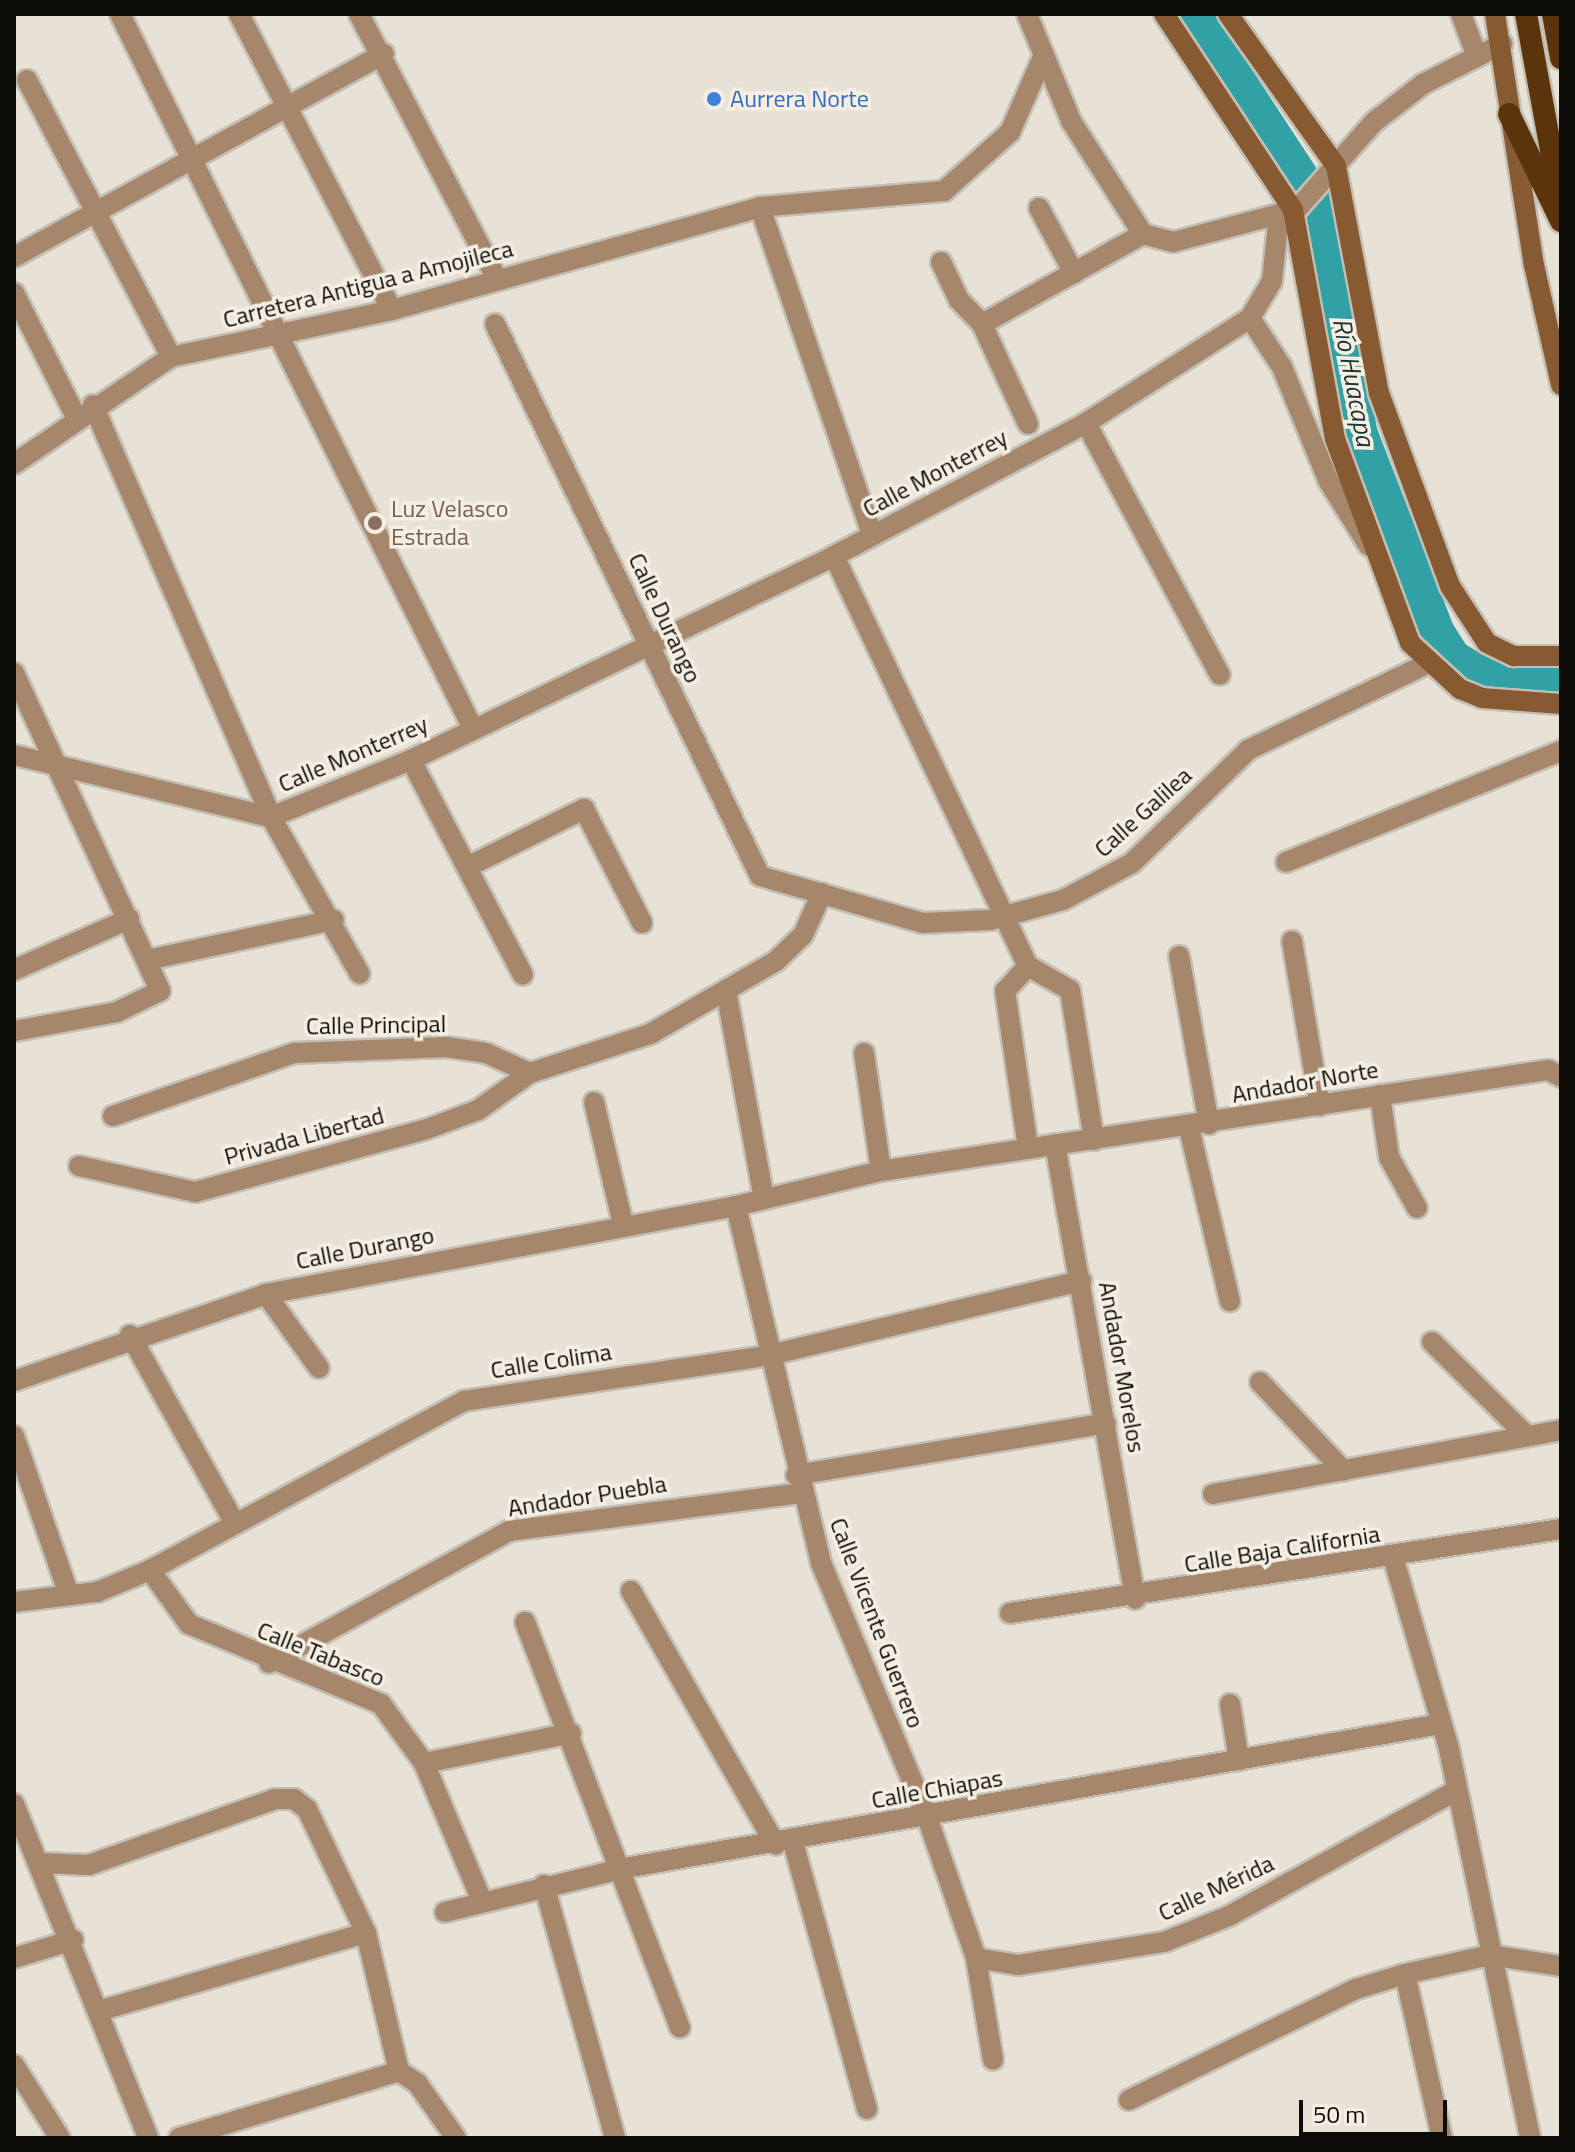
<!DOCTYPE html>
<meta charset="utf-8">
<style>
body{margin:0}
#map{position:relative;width:1575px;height:2152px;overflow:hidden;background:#e7e1d6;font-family:"Titillium Web",sans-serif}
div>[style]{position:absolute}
.river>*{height:36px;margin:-18px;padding:0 18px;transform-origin:18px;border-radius:18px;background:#32a1a5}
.roads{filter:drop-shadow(2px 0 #c4bfb5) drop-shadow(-2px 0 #c4bfb5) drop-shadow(0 2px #c4bfb5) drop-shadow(0 -2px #c4bfb5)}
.minor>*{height:20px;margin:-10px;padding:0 10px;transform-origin:10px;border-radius:10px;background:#a7876c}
.secondary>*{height:20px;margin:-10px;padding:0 10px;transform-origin:10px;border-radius:10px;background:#885a31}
.trunk>*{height:22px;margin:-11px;padding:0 11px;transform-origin:11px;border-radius:11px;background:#5a340a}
.dots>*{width:22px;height:22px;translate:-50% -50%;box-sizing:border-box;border:4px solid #f5efe3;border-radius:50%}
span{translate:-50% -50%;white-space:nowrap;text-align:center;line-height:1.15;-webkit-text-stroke:7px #f5efe3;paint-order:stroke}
.shop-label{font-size:24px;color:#366cbe}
.left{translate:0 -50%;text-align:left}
.street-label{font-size:24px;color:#0e0c08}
.education-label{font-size:24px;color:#785e54}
.water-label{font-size:26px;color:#1b3334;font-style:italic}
.frame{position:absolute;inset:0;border:16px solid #0e0c08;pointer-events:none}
.scale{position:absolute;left:1299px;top:2100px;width:148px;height:36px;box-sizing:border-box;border:4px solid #0e0c08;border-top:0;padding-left:10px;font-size:24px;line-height:28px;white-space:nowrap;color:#0e0c08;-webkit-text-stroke:6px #f5efe3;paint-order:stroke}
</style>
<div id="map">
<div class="river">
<div style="left:1194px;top:14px;width:235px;rotate:56.8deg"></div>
<div style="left:1323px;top:211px;width:224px;rotate:80.7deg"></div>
<div style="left:1359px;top:432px;width:213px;rotate:68.8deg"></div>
<div style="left:1436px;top:631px;width:32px;rotate:58deg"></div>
<div style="left:1453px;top:658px;width:34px;rotate:30deg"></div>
<div style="left:1483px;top:675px;width:37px;rotate:16deg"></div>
<div style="left:1519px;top:685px;width:42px;rotate:-8.1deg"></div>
</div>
<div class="roads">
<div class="minor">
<div style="left:120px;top:14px;width:797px;rotate:63.72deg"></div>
<div style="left:239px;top:14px;width:333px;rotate:62.7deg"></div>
<div style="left:359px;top:14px;width:299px;rotate:62.5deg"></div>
<div style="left:1027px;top:14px;width:116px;rotate:67.6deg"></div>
<div style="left:1071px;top:121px;width:134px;rotate:57.5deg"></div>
<div style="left:1461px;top:14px;width:43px;rotate:69.4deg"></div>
<div style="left:27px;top:80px;width:312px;rotate:62.5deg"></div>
<div style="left:760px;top:207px;width:347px;rotate:71.1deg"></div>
<div style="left:1039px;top:208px;width:74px;rotate:61.7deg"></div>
<div style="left:1143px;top:234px;width:31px;rotate:15deg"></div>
<div style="left:1173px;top:242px;width:110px;rotate:-14.8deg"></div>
<div style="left:14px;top:257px;width:422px;rotate:-28.8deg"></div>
<div style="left:941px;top:262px;width:42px;rotate:64.7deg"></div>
<div style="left:959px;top:300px;width:33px;rotate:46deg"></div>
<div style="left:982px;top:324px;width:110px;rotate:65.3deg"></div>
<div style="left:14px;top:293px;width:141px;rotate:63.4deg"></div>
<div style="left:1250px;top:318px;width:59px;rotate:56.9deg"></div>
<div style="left:1282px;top:367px;width:124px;rotate:67.8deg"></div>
<div style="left:1329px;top:482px;width:75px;rotate:58deg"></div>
<div style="left:495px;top:324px;width:612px;rotate:64.36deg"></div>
<div style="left:760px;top:876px;width:170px;rotate:16.1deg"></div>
<div style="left:923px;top:923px;width:67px;rotate:-2.6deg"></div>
<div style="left:990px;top:920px;width:76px;rotate:-15.3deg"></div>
<div style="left:1063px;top:900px;width:78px;rotate:-28.2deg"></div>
<div style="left:1132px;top:863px;width:162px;rotate:-44.2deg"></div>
<div style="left:1248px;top:750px;width:201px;rotate:-25.7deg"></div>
<div style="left:982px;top:324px;width:184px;rotate:-29.2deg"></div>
<div style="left:93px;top:405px;width:449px;rotate:66.6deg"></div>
<div style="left:271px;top:817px;width:180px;rotate:60.5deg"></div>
<div style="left:1086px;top:423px;width:285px;rotate:62deg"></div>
<div style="left:14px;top:464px;width:190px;rotate:-34.3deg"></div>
<div style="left:171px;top:357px;width:226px;rotate:-12deg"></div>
<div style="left:392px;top:310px;width:382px;rotate:-15.6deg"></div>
<div style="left:760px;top:207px;width:185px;rotate:-5deg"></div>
<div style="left:944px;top:191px;width:89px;rotate:-41.8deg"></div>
<div style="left:1010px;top:132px;width:84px;rotate:-66.2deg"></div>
<div style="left:834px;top:556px;width:454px;rotate:64.7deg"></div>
<div style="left:14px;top:673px;width:350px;rotate:65.3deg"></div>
<div style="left:160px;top:991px;width:48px;rotate:154deg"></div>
<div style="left:117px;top:1012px;width:105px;rotate:169.5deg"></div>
<div style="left:14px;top:755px;width:264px;rotate:13.6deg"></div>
<div style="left:411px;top:760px;width:242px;rotate:62.5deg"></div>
<div style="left:271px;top:817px;width:151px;rotate:-22.2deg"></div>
<div style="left:411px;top:760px;width:470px;rotate:-25.7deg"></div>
<div style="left:834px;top:556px;width:285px;rotate:-27.8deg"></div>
<div style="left:1086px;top:423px;width:195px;rotate:-32.6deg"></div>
<div style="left:1250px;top:318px;width:43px;rotate:-59.3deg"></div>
<div style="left:1272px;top:281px;width:67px;rotate:-84deg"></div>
<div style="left:1279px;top:214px;width:21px;rotate:-19deg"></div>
<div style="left:1299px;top:207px;width:113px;rotate:-48.6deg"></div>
<div style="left:1374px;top:122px;width:62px;rotate:-37.8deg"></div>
<div style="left:1423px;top:84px;width:89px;rotate:-26.9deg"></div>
<div style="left:1286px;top:862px;width:297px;rotate:-22deg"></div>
<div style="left:467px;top:867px;width:131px;rotate:-26.4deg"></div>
<div style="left:584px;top:809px;width:128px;rotate:63deg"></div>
<div style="left:1292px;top:941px;width:167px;rotate:80.4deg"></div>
<div style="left:1179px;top:956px;width:171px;rotate:79.9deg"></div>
<div style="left:147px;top:960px;width:191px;rotate:-12.1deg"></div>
<div style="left:1028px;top:966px;width:48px;rotate:29.7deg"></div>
<div style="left:1070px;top:990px;width:152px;rotate:80.9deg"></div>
<div style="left:14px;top:970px;width:126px;rotate:-23.9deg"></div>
<div style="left:726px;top:990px;width:212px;rotate:79.7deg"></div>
<div style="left:864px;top:1053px;width:119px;rotate:81.8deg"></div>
<div style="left:1380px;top:1095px;width:63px;rotate:81.7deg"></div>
<div style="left:1389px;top:1157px;width:58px;rotate:61.2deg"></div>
<div style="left:594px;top:1102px;width:125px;rotate:76.6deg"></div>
<div style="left:113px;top:1116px;width:192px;rotate:-19.2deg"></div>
<div style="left:294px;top:1053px;width:152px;rotate:-2.3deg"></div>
<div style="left:446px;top:1047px;width:40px;rotate:8.5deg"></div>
<div style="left:486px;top:1053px;width:48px;rotate:24.4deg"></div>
<div style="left:1189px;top:1128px;width:178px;rotate:76.7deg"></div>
<div style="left:1055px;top:1144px;width:462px;rotate:80deg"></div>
<div style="left:1028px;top:1148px;width:159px;rotate:-98.3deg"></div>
<div style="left:1005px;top:991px;width:34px;rotate:-47deg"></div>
<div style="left:79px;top:1166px;width:119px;rotate:12.6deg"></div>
<div style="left:195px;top:1192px;width:240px;rotate:-15.2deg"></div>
<div style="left:427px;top:1129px;width:54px;rotate:-20.4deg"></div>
<div style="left:478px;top:1110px;width:64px;rotate:-35.4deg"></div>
<div style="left:530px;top:1073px;width:126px;rotate:-18deg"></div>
<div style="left:650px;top:1034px;width:146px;rotate:-30.1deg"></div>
<div style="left:776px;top:961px;width:37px;rotate:-44deg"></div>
<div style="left:803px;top:935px;width:46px;rotate:-65.7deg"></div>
<div style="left:736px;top:1206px;width:367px;rotate:76.6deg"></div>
<div style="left:821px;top:1563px;width:275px;rotate:67.3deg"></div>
<div style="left:927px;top:1817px;width:149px;rotate:70.8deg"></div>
<div style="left:976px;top:1958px;width:103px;rotate:80.5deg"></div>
<div style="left:266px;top:1294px;width:91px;rotate:54.4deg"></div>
<div style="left:130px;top:1335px;width:216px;rotate:60.9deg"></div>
<div style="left:1432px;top:1342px;width:134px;rotate:44.7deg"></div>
<div style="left:14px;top:1381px;width:267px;rotate:-19deg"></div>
<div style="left:266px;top:1294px;width:478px;rotate:-10.6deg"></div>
<div style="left:736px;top:1206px;width:149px;rotate:-13.6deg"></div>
<div style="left:881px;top:1171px;width:675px;rotate:-8.61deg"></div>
<div style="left:1548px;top:1070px;width:15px;rotate:28deg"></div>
<div style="left:1260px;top:1382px;width:122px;rotate:46.7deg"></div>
<div style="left:14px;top:1436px;width:165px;rotate:70.9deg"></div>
<div style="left:796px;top:1475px;width:314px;rotate:-9.5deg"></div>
<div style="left:1213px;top:1494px;width:354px;rotate:-10.4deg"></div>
<div style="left:1393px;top:1557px;width:200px;rotate:73.7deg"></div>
<div style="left:1449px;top:1749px;width:397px;rotate:78.2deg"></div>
<div style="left:150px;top:1570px;width:67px;rotate:54.2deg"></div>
<div style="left:189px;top:1624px;width:208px;rotate:22.6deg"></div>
<div style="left:381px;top:1704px;width:73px;rotate:53.9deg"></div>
<div style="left:424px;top:1763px;width:150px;rotate:67.2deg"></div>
<div style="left:631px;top:1591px;width:292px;rotate:60.3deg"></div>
<div style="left:14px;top:1602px;width:84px;rotate:-6.9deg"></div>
<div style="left:97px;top:1592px;width:57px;rotate:-22.5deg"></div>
<div style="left:150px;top:1570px;width:357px;rotate:-28.3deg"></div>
<div style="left:464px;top:1401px;width:309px;rotate:-8.5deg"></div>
<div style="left:770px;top:1355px;width:320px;rotate:-13.4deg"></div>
<div style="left:1010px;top:1613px;width:557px;rotate:-8.67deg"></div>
<div style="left:525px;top:1622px;width:434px;rotate:69.1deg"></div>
<div style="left:269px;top:1663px;width:274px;rotate:-28.8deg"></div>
<div style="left:509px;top:1531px;width:294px;rotate:-7.4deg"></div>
<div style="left:1230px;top:1704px;width:57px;rotate:80.9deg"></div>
<div style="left:424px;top:1763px;width:150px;rotate:-11.5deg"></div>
<div style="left:14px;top:1804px;width:360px;rotate:68.1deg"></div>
<div style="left:793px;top:1842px;width:277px;rotate:74.5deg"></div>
<div style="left:41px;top:1863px;width:48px;rotate:2.4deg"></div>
<div style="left:89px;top:1865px;width:197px;rotate:-19.5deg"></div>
<div style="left:275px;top:1799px;width:19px"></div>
<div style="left:294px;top:1799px;width:16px;rotate:38deg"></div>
<div style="left:307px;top:1809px;width:137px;rotate:64.6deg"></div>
<div style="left:366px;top:1933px;width:142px;rotate:76.6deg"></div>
<div style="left:399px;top:2071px;width:22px;rotate:34deg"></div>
<div style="left:417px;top:2083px;width:67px;rotate:54.7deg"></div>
<div style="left:544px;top:1885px;width:263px;rotate:74.3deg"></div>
<div style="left:445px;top:1912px;width:185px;rotate:-13.7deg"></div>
<div style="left:625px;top:1868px;width:829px;rotate:-10.01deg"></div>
<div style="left:14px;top:1958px;width:62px;rotate:-17deg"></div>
<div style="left:976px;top:1958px;width:43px;rotate:9.5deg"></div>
<div style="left:1018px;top:1965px;width:148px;rotate:-9deg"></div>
<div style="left:1164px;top:1942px;width:70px;rotate:-21.8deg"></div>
<div style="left:1229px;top:1916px;width:260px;rotate:-28.9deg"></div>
<div style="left:1405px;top:1974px;width:168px;rotate:77.3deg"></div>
<div style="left:102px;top:2010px;width:275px;rotate:-16.3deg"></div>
<div style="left:14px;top:2065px;width:86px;rotate:57.8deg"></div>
<div style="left:1129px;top:2100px;width:253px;rotate:-26.1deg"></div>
<div style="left:1356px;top:1989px;width:51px;rotate:-17deg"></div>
<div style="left:1405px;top:1974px;width:87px;rotate:-12.6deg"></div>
<div style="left:1490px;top:1955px;width:72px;rotate:8.8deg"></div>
<div style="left:179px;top:2138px;width:230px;rotate:-16.9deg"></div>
</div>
<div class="secondary">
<div style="left:1164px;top:14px;width:235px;rotate:56.6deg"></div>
<div style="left:1293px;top:210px;width:233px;rotate:79.6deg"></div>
<div style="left:1335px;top:439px;width:217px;rotate:69.8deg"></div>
<div style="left:1410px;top:643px;width:68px;rotate:42.6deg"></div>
<div style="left:1460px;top:689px;width:24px;rotate:22deg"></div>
<div style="left:1482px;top:698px;width:79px;rotate:4.3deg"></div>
<div style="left:1228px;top:14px;width:186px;rotate:54.6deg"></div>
<div style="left:1336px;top:166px;width:231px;rotate:79.3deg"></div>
<div style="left:1379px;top:393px;width:206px;rotate:69.8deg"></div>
<div style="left:1450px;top:586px;width:68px;rotate:57deg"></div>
<div style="left:1487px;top:643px;width:30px;rotate:26deg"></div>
<div style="left:1514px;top:656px;width:47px"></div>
<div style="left:1495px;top:14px;width:254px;rotate:81.2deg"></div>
<div style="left:1534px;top:265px;width:123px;rotate:77.3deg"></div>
</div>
<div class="trunk">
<div style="left:1526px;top:14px;width:193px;rotate:79.6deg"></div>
<div style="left:1553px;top:14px;width:45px;rotate:79.7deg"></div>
<div style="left:1509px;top:114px;width:119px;rotate:64.1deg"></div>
</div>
</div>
<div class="dots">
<div style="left:714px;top:99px;background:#3f7fe0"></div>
<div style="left:375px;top:523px;background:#8d6e63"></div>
</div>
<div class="shop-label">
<span class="left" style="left:730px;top:99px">Aurrera Norte</span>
</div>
<div class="street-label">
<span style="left:368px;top:284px;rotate:-14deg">Carretera Antigua a Amojileca</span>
<span style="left:935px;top:473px;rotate:-28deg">Calle Monterrey</span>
<span style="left:665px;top:618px;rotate:65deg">Calle Durango</span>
<span style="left:353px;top:754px;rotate:-23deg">Calle Monterrey</span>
<span style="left:1143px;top:812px;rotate:-42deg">Calle Galilea</span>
<span style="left:376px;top:1025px;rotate:-1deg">Calle Principal</span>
<span style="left:1305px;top:1082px;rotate:-10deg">Andador Norte</span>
<span style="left:304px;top:1136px;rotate:-15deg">Privada Libertad</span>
<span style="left:365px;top:1248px;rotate:-11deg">Calle Durango</span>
<span style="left:551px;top:1361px;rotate:-9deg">Calle Colima</span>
<span style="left:1122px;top:1367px;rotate:80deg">Andador Morelos</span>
<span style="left:587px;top:1496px;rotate:-9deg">Andador Puebla</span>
<span style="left:1282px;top:1549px;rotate:-9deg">Calle Baja California</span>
<span style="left:877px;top:1623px;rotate:69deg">Calle Vicente Guerrero</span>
<span style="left:321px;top:1654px;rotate:22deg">Calle Tabasco</span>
<span style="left:937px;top:1789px;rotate:-10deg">Calle Chiapas</span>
<span style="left:1216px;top:1888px;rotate:-25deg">Calle Mérida</span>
</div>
<div class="education-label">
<span class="left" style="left:391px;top:523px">Luz Velasco<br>Estrada</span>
</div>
<div class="water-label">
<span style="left:1354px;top:382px;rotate:79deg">Río Huacapa</span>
</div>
<div class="frame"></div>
<div class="scale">50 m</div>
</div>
